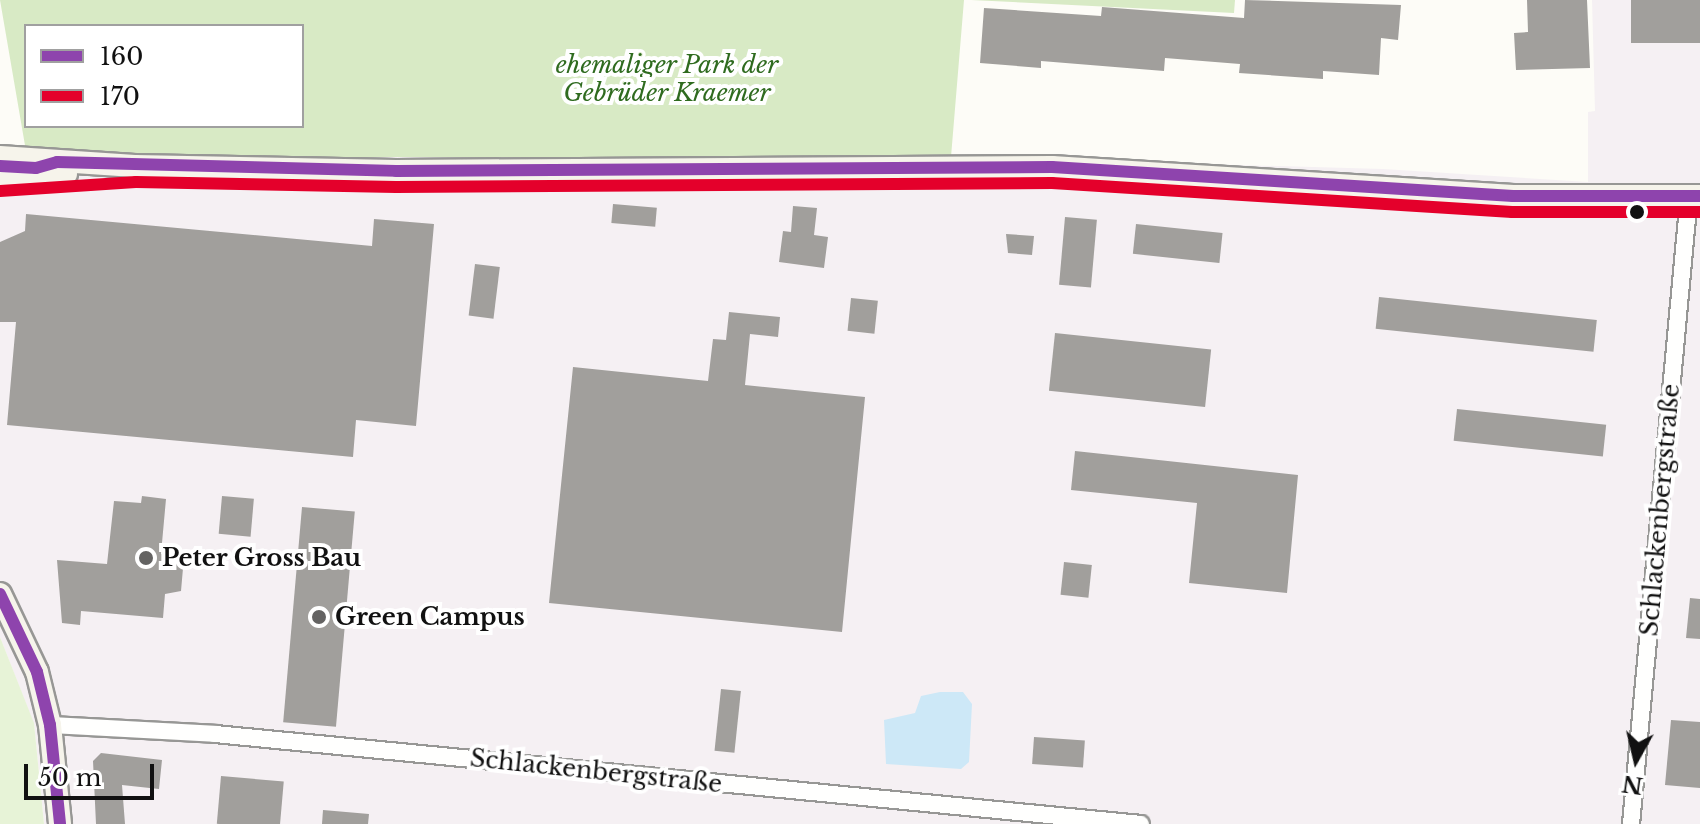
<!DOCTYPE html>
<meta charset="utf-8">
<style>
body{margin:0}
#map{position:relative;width:1700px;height:824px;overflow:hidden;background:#fdfcf7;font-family:"Libre Baskerville",serif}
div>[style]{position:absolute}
.industrial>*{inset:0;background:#f5f0f3}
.green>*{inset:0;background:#e7f3d7}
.forest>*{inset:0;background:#d8eac5}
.water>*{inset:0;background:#cde8f7}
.building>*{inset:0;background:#a19f9c;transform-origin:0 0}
.roads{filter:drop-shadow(2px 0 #979795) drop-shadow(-2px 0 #979795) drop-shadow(0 2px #979795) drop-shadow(0 -2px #979795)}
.street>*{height:16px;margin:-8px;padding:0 8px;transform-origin:8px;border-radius:8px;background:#fffffe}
.secondary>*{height:22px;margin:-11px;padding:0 11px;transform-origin:11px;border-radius:11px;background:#f6f4eb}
.bus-1>*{height:12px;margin:-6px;padding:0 6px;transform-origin:6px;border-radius:6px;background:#8e44ad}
.bus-2>*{height:12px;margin:-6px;padding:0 6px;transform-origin:6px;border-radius:6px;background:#e4002b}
.dots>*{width:22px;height:22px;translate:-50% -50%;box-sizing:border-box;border:4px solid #fff;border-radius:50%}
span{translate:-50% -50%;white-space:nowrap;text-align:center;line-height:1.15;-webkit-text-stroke:8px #fff;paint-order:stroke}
.park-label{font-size:24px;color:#2f6b1f;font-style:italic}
.street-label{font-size:24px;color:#111}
.poi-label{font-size:24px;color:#111;font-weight:700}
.left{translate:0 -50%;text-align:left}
.legend{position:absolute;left:24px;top:24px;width:280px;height:104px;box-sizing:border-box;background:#fff;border:2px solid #a0a0a0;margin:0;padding:10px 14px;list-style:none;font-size:24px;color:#111}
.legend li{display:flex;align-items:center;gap:16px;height:40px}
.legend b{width:40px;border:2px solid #a0a0a0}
.north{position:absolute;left:1596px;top:720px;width:80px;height:80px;-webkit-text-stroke:6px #fff;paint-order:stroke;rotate:188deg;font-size:22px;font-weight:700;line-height:32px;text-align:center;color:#111}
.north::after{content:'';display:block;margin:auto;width:28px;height:36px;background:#111;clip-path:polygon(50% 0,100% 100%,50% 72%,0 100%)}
.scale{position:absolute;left:24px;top:764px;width:130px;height:36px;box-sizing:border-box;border:4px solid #111;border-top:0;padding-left:10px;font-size:24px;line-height:28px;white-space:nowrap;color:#111;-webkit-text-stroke:6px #fff;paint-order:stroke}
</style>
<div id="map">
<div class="industrial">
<div style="clip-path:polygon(1592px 0,1700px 0,1700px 824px,44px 824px,34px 724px,0 637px,0 152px,951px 157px,1383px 169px,1588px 182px,1588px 112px,1595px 111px)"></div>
</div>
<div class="green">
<div style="clip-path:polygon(0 637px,34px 723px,44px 824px,0 824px)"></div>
</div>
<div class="forest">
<div style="clip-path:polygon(evenodd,0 0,964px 0,951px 157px,27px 157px,0 0,26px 26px,302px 26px,302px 126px,26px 126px,26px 26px)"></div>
<div style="clip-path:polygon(971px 0,1235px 0,1234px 13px)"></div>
</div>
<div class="water">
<div style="clip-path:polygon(940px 692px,963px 692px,972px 704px,969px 762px,961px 769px,886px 764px,884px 720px,915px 713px,921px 696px)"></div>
</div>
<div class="building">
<div style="clip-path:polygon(1245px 0,1401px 5px,1398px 40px,1381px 38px,1379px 75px,1323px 71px,1323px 79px,1239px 73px,1240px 64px,1165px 58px,1164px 71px,1041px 61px,1041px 68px,980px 63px,984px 8px,1101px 16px,1102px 7px,1244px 18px)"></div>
<div style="clip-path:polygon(1527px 0,1587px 0,1590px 68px,1516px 70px,1514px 33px,1528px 32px)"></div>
<div style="left:1631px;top:0;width:69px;height:43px"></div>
<div style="left:613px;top:204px;width:44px;height:19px;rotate:5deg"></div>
<div style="clip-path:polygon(793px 206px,817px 208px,814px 235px,828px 237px,824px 268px,779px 262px,783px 231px,791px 232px)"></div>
<div style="clip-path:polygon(26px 214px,372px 246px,374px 219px,434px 224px,416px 426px,356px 420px,353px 457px,7px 425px,16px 322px,0 322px,0 242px,25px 231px)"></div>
<div style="left:1065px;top:217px;width:32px;height:68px;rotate:5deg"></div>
<div style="left:1136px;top:224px;width:87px;height:30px;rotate:6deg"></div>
<div style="clip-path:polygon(1006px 234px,1034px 236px,1032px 255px,1008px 253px)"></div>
<div style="left:475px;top:264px;width:25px;height:52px;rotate:7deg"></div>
<div style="left:1379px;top:297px;width:219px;height:32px;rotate:6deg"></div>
<div style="left:851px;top:298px;width:27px;height:33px;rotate:6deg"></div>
<div style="clip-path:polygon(729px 312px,780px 317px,778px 337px,750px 334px,745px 385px,865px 397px,842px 632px,549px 603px,573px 367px,708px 381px,713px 339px,726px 340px)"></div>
<div style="left:1055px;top:333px;width:157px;height:58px;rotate:6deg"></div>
<div style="left:1457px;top:409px;width:150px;height:32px;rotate:6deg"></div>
<div style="clip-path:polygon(1075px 451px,1298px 475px,1287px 593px,1189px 583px,1197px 503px,1071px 490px)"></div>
<div style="clip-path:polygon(142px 496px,166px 499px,161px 554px,184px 557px,181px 591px,165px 594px,163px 618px,81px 611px,80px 625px,62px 623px,57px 560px,107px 564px,114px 501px,141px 503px)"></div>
<div style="left:222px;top:496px;width:32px;height:38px;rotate:5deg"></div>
<div style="left:302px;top:507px;width:53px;height:216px;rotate:5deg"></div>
<div style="left:1064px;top:562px;width:28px;height:33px;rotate:6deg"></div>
<div style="clip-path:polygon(1690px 598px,1700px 599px,1700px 639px,1686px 638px)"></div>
<div style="left:721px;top:689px;width:20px;height:62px;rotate:6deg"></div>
<div style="clip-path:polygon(1671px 720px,1700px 722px,1700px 788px,1665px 785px)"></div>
<div style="left:1034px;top:737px;width:51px;height:27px;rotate:4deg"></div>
<div style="clip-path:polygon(101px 753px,162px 760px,159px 789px,122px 785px,125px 824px,96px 824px,93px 761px)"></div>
<div style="left:221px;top:776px;width:63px;height:48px;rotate:5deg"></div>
<div style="clip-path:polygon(323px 810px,369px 814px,368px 824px,322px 824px)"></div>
</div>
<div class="roads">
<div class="street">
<div style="left:50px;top:725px;width:165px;rotate:3.1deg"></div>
<div style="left:215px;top:734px;width:930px;rotate:5.55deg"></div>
<div style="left:1631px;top:824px;width:631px;rotate:-84.72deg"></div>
</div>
<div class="secondary">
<div style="left:0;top:157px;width:135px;rotate:3.8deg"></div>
<div style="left:135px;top:166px;width:261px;rotate:1.1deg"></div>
<div style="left:396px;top:171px;width:656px;rotate:-0.35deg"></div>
<div style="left:1052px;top:167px;width:462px;rotate:3.6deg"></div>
<div style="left:1513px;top:196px;width:187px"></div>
<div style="left:0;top:175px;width:66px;rotate:-0.9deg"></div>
<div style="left:0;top:594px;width:86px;rotate:64.6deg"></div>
<div style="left:37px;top:672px;width:55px;rotate:76.2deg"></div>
<div style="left:50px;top:725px;width:100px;rotate:84.2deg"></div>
</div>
</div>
<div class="bus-1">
<div style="left:0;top:166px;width:36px;rotate:3deg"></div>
<div style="left:36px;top:168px;width:22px;rotate:-16deg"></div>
<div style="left:57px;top:162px;width:339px;rotate:1.5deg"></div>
<div style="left:396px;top:171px;width:656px;rotate:-0.35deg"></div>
<div style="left:1052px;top:167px;width:462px;rotate:3.6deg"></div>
<div style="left:1513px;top:196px;width:187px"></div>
<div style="left:0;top:594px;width:86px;rotate:64.6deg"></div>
<div style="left:37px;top:672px;width:55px;rotate:76.2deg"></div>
<div style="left:50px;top:725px;width:100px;rotate:84.2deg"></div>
</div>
<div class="bus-2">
<div style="left:0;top:191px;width:136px;rotate:-3.8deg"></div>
<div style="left:136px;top:182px;width:260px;rotate:1.1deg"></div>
<div style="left:396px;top:187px;width:656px;rotate:-0.35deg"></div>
<div style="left:1052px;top:183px;width:461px;rotate:3.6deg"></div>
<div style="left:1512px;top:212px;width:188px"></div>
</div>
<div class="dots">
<div style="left:1637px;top:212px;background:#111"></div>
<div style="left:146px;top:558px;background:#646362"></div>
<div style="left:319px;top:617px;background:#646362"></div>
</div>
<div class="park-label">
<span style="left:667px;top:79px">ehemaliger Park der<br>Gebrüder Kraemer</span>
</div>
<div class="street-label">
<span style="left:1660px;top:510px;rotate:-85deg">Schlackenbergstraße</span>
<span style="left:596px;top:771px;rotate:6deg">Schlackenbergstraße</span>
</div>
<div class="poi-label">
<span class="left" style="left:162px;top:558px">Peter Gross Bau</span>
<span class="left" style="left:335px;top:617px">Green Campus</span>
</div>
<ul class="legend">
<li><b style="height:10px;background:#8e44ad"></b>160</li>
<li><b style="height:10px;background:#e4002b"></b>170</li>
</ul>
<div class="north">N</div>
<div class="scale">50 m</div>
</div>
